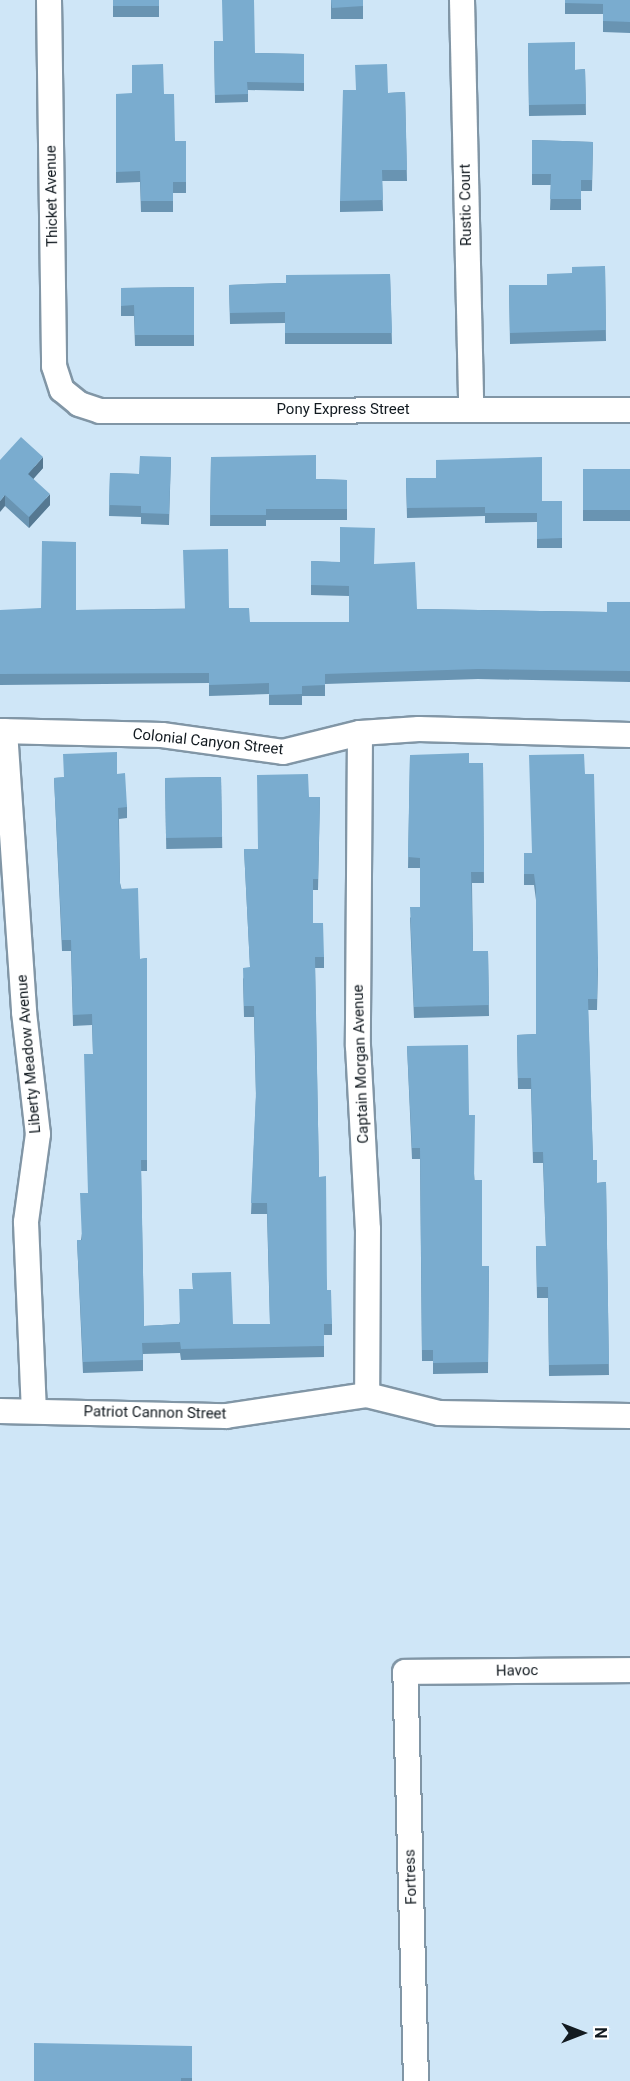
<!DOCTYPE html>
<style>
body{margin:0}
#map{position:relative;width:630px;height:2081px;overflow:hidden;background:#cfe6f7;font-family:Roboto,sans-serif}
div>[style]{position:absolute}
.roads{filter:drop-shadow(2px 0 #8196a6) drop-shadow(-2px 0 #8196a6) drop-shadow(0 2px #8196a6) drop-shadow(0 -2px #8196a6)}
.minor>*{height:24px;margin:-12px;padding:0 12px;transform-origin:12px;border-radius:12px;background:#fff}
.wall>*{inset:0;background:#6994b2;transform-origin:0 0}
.shaded-wall>*{inset:0;background:#557891}
.building>*{inset:0;background:#7aaccf;transform-origin:0 0}
span{translate:-50% -50%;white-space:nowrap;text-align:center;line-height:1.15;-webkit-text-stroke:4.5px #fff;paint-order:stroke}
.street-label{font-size:15px;color:#121a20}
.north{position:absolute;left:552px;top:2003px;width:60px;height:60px;-webkit-text-stroke:4px #fff;paint-order:stroke;rotate:90deg;font-size:16px;font-weight:700;line-height:24px;text-align:center;color:#121a20}
.north::after{content:'';display:block;margin:auto;width:21px;height:27px;background:#121a20;clip-path:polygon(50% 0,100% 100%,50% 72%,0 100%)}
</style>
<div id="map">
<div class="roads">
<div class="minor">
<div style="left:49px;top:0;width:366px;rotate:89.2deg"></div>
<div style="left:54px;top:366px;width:25px;rotate:72deg"></div>
<div style="left:62px;top:390px;width:22px;rotate:39deg"></div>
<div style="left:79px;top:404px;width:22px;rotate:18deg"></div>
<div style="left:100px;top:411px;width:530px;rotate:-0.11deg"></div>
<div style="left:462px;top:0;width:410px;rotate:88.7deg"></div>
<div style="left:0;top:731px;width:162px;rotate:1.4deg"></div>
<div style="left:162px;top:735px;width:122px;rotate:8deg"></div>
<div style="left:283px;top:752px;width:79px;rotate:-13.9deg"></div>
<div style="left:360px;top:733px;width:59px;rotate:-3.9deg"></div>
<div style="left:419px;top:729px;width:211px;rotate:1.6deg"></div>
<div style="left:5px;top:731px;width:282px;rotate:86.1deg"></div>
<div style="left:24px;top:1012px;width:123px;rotate:83.5deg"></div>
<div style="left:38px;top:1134px;width:89px;rotate:97.8deg"></div>
<div style="left:26px;top:1222px;width:189px;rotate:87.6deg"></div>
<div style="left:360px;top:733px;width:313px;rotate:90.4deg"></div>
<div style="left:358px;top:1046px;width:183px;rotate:86.9deg"></div>
<div style="left:368px;top:1229px;width:166px;rotate:90.3deg"></div>
<div style="left:0;top:1411px;width:226px;rotate:1.3deg"></div>
<div style="left:226px;top:1416px;width:143px;rotate:-8.5deg"></div>
<div style="left:367px;top:1395px;width:74px;rotate:14deg"></div>
<div style="left:439px;top:1413px;width:191px;rotate:0.9deg"></div>
<div style="left:416px;top:2081px;width:409px;rotate:-91.5deg"></div>
<div style="left:405px;top:1672px;width:225px;rotate:-0.5deg"></div>
</div>
</div>
<div class="wall">
<div style="left:113px;top:0;width:46px;height:17px"></div>
<div style="left:331px;top:0;width:32px;height:19px"></div>
<div style="clip-path:polygon(565px 0,630px 0,630px 33px,603px 32px,603px 14px,565px 14px)"></div>
<div style="clip-path:polygon(214px 41px,255px 53px,304px 54px,304px 91px,248px 90px,248px 102px,215px 103px)"></div>
<div style="clip-path:polygon(528px 43px,575px 70px,585px 69px,586px 115px,529px 116px)"></div>
<div style="clip-path:polygon(405px 92px,407px 181px,382px 181px,383px 211px,340px 212px,340px 201px,388px 93px)"></div>
<div style="clip-path:polygon(116px 94px,164px 94px,175px 141px,186px 141px,186px 193px,173px 193px,173px 212px,141px 212px,140px 182px,116px 183px)"></div>
<div style="clip-path:polygon(532px 140px,593px 142px,592px 191px,581px 191px,581px 210px,550px 210px,551px 185px,532px 185px)"></div>
<div style="clip-path:polygon(605px 266px,606px 341px,510px 344px,509px 285px,547px 285px,572px 273px)"></div>
<div style="clip-path:polygon(390px 274px,392px 344px,285px 344px,285px 323px,230px 324px,229px 285px,286px 283px)"></div>
<div style="clip-path:polygon(194px 287px,194px 346px,135px 346px,134px 316px,121px 316px,121px 288px)"></div>
<div style="clip-path:polygon(171px 457px,169px 525px,141px 524px,141px 517px,109px 516px,110px 473px,139px 474px)"></div>
<div style="clip-path:polygon(211px 457px,316px 479px,347px 480px,347px 520px,266px 520px,266px 526px,210px 526px)"></div>
<div style="clip-path:polygon(0 460px,43px 468px,33px 479px,50px 505px,29px 528px,5px 506px)"></div>
<div style="left:630px;top:469px;width:52px;height:47px;rotate:90deg"></div>
<div style="clip-path:polygon(406px 478px,542px 501px,562px 501px,562px 548px,537px 548px,537px 522px,485px 523px,485px 516px,407px 518px)"></div>
<div style="clip-path:polygon(311px 561px,374px 564px,417px 609px,607px 612px,630px 602px,630px 682px,478px 679px,325px 684px,325px 696px,302px 696px,302px 705px,269px 705px,269px 694px,209px 696px,209px 683px,0 685px,0 610px,76px 610px,229px 608px,250px 622px,349px 622px,349px 596px,311px 595px)"></div>
<div style="clip-path:polygon(410px 755px,469px 763px,483px 763px,484px 883px,472px 883px,473px 951px,488px 951px,489px 1016px,414px 1018px,410px 918px,420px 907px,420px 868px,408px 868px)"></div>
<div style="clip-path:polygon(117px 774px,127px 807px,127px 818px,119px 819px,120px 883px,140px 959px,147px 958px,147px 1171px,141px 1171px,144px 1326px,179px 1324px,193px 1289px,192px 1273px,233px 1324px,270px 1324px,267px 1214px,251px 1214px,256px 1097px,254px 1017px,244px 1017px,243px 979px,250px 967px,244px 849px,258px 849px,309px 797px,320px 797px,318px 890px,313px 890px,313px 923px,324px 957px,324px 968px,315px 968px,319px 1177px,327px 1290px,332px 1324px,332px 1335px,324px 1335px,324px 1357px,181px 1360px,180px 1353px,143px 1354px,143px 1371px,83px 1373px,77px 1240px,81px 1240px,88px 1193px,93px 1054px,92px 1025px,73px 1026px,71px 951px,62px 951px,54px 778px)"></div>
<div style="clip-path:polygon(585px 774px,598px 969px,597px 1010px,588px 1010px,593px 1160px,597px 1183px,606px 1182px,609px 1375px,549px 1376px,548px 1298px,537px 1298px,536px 1246px,546px 1246px,543px 1163px,533px 1163px,531px 1089px,518px 1089px,517px 1035px,536px 1034px,536px 900px,534px 885px,524px 885px,524px 853px,532px 853px)"></div>
<div style="left:221px;top:777px;width:71px;height:56px;rotate:89deg"></div>
<div style="clip-path:polygon(407px 1046px,469px 1115px,482px 1266px,489px 1266px,488px 1373px,433px 1374px,433px 1361px,422px 1361px,420px 1159px,412px 1159px)"></div>
<div style="clip-path:polygon(192px 2046px,192px 2081px,34px 2081px)"></div>
</div>
<div class="shaded-wall">
<div style="clip-path:polygon(43px 457px,43px 468px,28px 485px,28px 474px)"></div>
<div style="clip-path:polygon(50px 494px,50px 505px,29px 528px,29px 517px)"></div>
<div style="clip-path:polygon(5px 495px,5px 506px,0 512px,0 501px)"></div>
</div>
<div class="building">
<div style="left:113px;top:0;width:46px;height:6px"></div>
<div style="clip-path:polygon(222px 0,254px 0,255px 53px,304px 54px,304px 83px,247px 82px,248px 94px,215px 95px,214px 41px,223px 41px)"></div>
<div style="clip-path:polygon(331px 0,363px 0,363px 6px,332px 8px)"></div>
<div style="clip-path:polygon(565px 0,630px 0,630px 22px,603px 21px,603px 4px,565px 3px)"></div>
<div style="clip-path:polygon(575px 42px,575px 70px,585px 69px,586px 104px,529px 105px,528px 43px)"></div>
<div style="clip-path:polygon(163px 64px,164px 94px,174px 94px,175px 141px,186px 141px,186px 182px,173px 182px,173px 201px,141px 201px,140px 171px,116px 172px,116px 94px,132px 93px,132px 65px)"></div>
<div style="clip-path:polygon(387px 64px,388px 93px,405px 92px,407px 170px,382px 170px,383px 200px,340px 201px,343px 90px,356px 90px,355px 65px)"></div>
<div style="clip-path:polygon(532px 140px,593px 142px,592px 180px,581px 180px,581px 199px,550px 199px,551px 174px,532px 174px)"></div>
<div style="clip-path:polygon(605px 266px,606px 330px,510px 333px,509px 285px,547px 285px,547px 274px,572px 273px,572px 267px)"></div>
<div style="clip-path:polygon(390px 274px,392px 333px,285px 333px,285px 312px,230px 313px,229px 285px,286px 283px,286px 275px)"></div>
<div style="clip-path:polygon(194px 287px,194px 335px,135px 335px,134px 305px,121px 306px,121px 288px)"></div>
<div style="clip-path:polygon(21px 437px,43px 457px,28px 474px,50px 494px,29px 517px,5px 495px,0 501px,0 460px)"></div>
<div style="clip-path:polygon(316px 455px,316px 479px,347px 480px,347px 509px,266px 509px,266px 515px,210px 515px,211px 457px)"></div>
<div style="clip-path:polygon(140px 456px,171px 457px,169px 514px,141px 513px,141px 506px,109px 505px,110px 473px,139px 474px)"></div>
<div style="clip-path:polygon(542px 457px,542px 501px,562px 501px,562px 538px,537px 539px,537px 513px,485px 513px,485px 507px,407px 508px,406px 478px,436px 478px,436px 460px)"></div>
<div style="left:630px;top:469px;width:41px;height:47px;rotate:90deg"></div>
<div style="clip-path:polygon(340px 527px,375px 528px,374px 564px,415px 562px,417px 609px,607px 612px,607px 602px,630px 602px,630px 671px,478px 669px,325px 674px,325px 685px,302px 686px,302px 694px,269px 695px,269px 683px,209px 685px,209px 673px,0 674px,0 610px,41px 608px,42px 541px,76px 542px,76px 610px,185px 609px,183px 550px,228px 549px,229px 608px,249px 608px,250px 622px,349px 622px,349px 586px,311px 585px,311px 561px,340px 562px)"></div>
<div style="clip-path:polygon(117px 752px,117px 774px,125px 773px,127px 807px,118px 808px,120px 883px,121px 889px,138px 888px,140px 959px,147px 958px,147px 1160px,141px 1160px,144px 1326px,180px 1324px,179px 1289px,193px 1289px,192px 1273px,231px 1272px,233px 1324px,270px 1324px,267px 1203px,251px 1203px,256px 1093px,254px 1006px,244px 1006px,243px 968px,250px 967px,244px 849px,258px 849px,257px 775px,308px 774px,309px 797px,320px 797px,318px 879px,313px 879px,313px 923px,323px 923px,324px 957px,315px 957px,319px 1177px,326px 1176px,327px 1290px,331px 1290px,332px 1324px,324px 1324px,324px 1346px,181px 1349px,180px 1342px,142px 1343px,143px 1360px,83px 1362px,77px 1240px,82px 1240px,80px 1193px,88px 1193px,84px 1054px,93px 1054px,92px 1014px,73px 1015px,71px 940px,62px 940px,54px 778px,64px 777px,63px 754px)"></div>
<div style="clip-path:polygon(469px 753px,469px 763px,483px 763px,484px 872px,471px 872px,473px 951px,488px 951px,489px 1005px,414px 1007px,410px 907px,420px 907px,420px 858px,408px 857px,410px 755px)"></div>
<div style="clip-path:polygon(584px 754px,585px 774px,594px 774px,598px 958px,597px 999px,588px 999px,593px 1160px,597px 1160px,597px 1183px,606px 1182px,609px 1364px,549px 1365px,548px 1287px,537px 1287px,536px 1246px,546px 1246px,543px 1152px,533px 1152px,531px 1078px,518px 1078px,517px 1035px,536px 1034px,536px 889px,534px 874px,524px 874px,524px 853px,532px 853px,529px 755px)"></div>
<div style="left:221px;top:777px;width:60px;height:56px;rotate:89deg"></div>
<div style="clip-path:polygon(468px 1045px,469px 1115px,475px 1115px,474px 1180px,482px 1180px,482px 1266px,489px 1266px,488px 1362px,433px 1363px,433px 1350px,422px 1350px,420px 1148px,412px 1148px,407px 1046px)"></div>
<div style="clip-path:polygon(34px 2043px,192px 2046px,192px 2078px,181px 2078px,181px 2081px,34px 2081px)"></div>
</div>
<div class="street-label">
<span style="left:52px;top:196px;rotate:-91deg">Thicket Avenue</span>
<span style="left:466px;top:205px;rotate:-91deg">Rustic Court</span>
<span style="left:343px;top:410px">Pony Express Street</span>
<span style="left:208px;top:742px;rotate:6deg">Colonial Canyon Street</span>
<span style="left:29px;top:1054px;rotate:-95deg">Liberty Meadow Avenue</span>
<span style="left:361px;top:1064px;rotate:-92deg">Captain Morgan Avenue</span>
<span style="left:155px;top:1413px;rotate:1deg">Patriot Cannon Street</span>
<span style="left:517px;top:1671px;rotate:-1deg">Havoc</span>
<span style="left:411px;top:1877px;rotate:-92deg">Fortress</span>
</div>
<div class="north">N</div>
</div>
